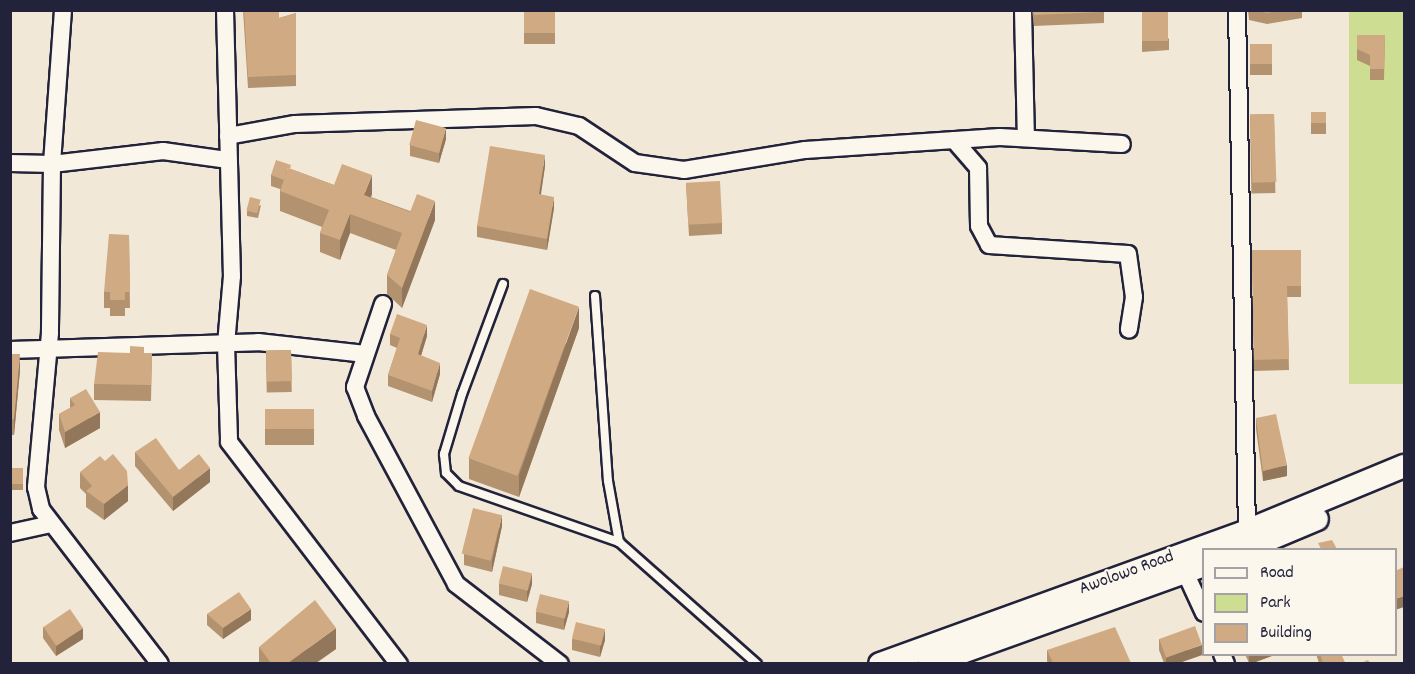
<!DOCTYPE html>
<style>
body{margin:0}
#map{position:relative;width:1415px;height:674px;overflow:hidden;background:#f2e8d7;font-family:Dekko,sans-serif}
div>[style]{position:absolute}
.green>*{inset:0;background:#cdde92;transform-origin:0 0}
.roads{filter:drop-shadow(2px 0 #22223b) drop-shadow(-2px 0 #22223b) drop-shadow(0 2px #22223b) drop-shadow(0 -2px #22223b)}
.lane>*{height:8px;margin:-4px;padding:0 4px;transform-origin:4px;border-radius:4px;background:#fbf7ec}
.street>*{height:16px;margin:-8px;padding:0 8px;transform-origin:8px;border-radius:8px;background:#fbf7ec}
.secondary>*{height:22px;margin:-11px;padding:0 11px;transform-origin:11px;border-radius:11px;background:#fbf7ec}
.wall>*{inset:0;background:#b39270;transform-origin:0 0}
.shaded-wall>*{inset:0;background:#92775b}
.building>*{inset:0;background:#d0aa82;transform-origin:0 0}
span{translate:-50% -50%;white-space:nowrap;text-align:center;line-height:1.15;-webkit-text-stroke:4.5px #fbf7ec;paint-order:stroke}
.street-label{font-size:18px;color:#22223b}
.frame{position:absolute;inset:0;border:12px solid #22223b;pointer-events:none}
.legend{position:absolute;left:1202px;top:548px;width:195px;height:108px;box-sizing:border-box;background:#fbf7ec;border:2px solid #a4a2a5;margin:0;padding:8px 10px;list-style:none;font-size:18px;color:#22223b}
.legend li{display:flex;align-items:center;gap:12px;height:30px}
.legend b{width:30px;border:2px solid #a4a2a5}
</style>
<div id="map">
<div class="green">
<div style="left:1349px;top:11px;width:55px;height:373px"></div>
</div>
<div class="roads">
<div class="lane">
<div style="left:503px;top:284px;width:117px;rotate:110.4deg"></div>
<div style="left:462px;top:394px;width:63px;rotate:106.7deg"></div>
<div style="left:444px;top:454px;width:19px;rotate:84deg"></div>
<div style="left:446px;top:473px;width:18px;rotate:45deg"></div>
<div style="left:459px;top:486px;width:170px;rotate:19.3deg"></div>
<div style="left:595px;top:296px;width:185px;rotate:86deg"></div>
<div style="left:608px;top:481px;width:62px;rotate:79.8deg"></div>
<div style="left:619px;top:542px;width:184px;rotate:41.5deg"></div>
</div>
<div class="street">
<div style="left:63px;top:10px;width:154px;rotate:94.1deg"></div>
<div style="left:52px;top:164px;width:169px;rotate:90.7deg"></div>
<div style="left:50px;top:333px;width:155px;rotate:95.2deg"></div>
<div style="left:36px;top:487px;width:23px;rotate:77deg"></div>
<div style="left:41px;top:509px;width:195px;rotate:52.5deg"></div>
<div style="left:225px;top:10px;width:266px;rotate:88.5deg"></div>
<div style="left:232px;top:276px;width:68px;rotate:95deg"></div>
<div style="left:226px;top:344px;width:98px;rotate:88.2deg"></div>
<div style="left:229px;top:442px;width:280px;rotate:52.6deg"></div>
<div style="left:1023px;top:10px;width:128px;rotate:88.7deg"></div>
<div style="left:1237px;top:10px;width:521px;rotate:88.9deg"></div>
<div style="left:228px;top:136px;width:68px;rotate:-10.2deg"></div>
<div style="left:295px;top:124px;width:241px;rotate:-1.9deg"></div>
<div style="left:536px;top:116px;width:44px;rotate:13.1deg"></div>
<div style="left:579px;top:126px;width:67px;rotate:33.5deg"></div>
<div style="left:635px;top:163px;width:49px;rotate:8.1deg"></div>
<div style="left:684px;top:170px;width:123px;rotate:-9.4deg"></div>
<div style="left:805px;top:150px;width:195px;rotate:-3.8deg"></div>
<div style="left:1000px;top:137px;width:122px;rotate:3.3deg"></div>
<div style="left:954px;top:140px;width:37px;rotate:49deg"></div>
<div style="left:978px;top:168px;width:58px;rotate:89deg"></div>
<div style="left:979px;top:226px;width:21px;rotate:62deg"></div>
<div style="left:989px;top:245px;width:139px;rotate:3.7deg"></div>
<div style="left:1128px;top:254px;width:43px;rotate:82.1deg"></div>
<div style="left:1134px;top:297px;width:33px;rotate:99deg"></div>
<div style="left:10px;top:163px;width:42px;rotate:1.4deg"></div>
<div style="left:52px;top:164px;width:112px;rotate:-6.7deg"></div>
<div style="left:163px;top:151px;width:66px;rotate:7.9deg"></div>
<div style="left:383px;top:304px;width:88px;rotate:108.6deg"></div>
<div style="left:355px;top:387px;width:31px;rotate:69deg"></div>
<div style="left:366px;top:416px;width:191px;rotate:61.8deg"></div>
<div style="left:456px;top:584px;width:131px;rotate:37.6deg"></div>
<div style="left:10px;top:350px;width:248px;rotate:-1.8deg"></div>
<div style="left:258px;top:342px;width:108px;rotate:6.4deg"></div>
<div style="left:10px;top:533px;width:42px;rotate:-12.4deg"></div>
<div style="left:1185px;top:572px;width:45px;rotate:65.1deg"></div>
<div style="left:1222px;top:654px;width:11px;rotate:68deg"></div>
</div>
<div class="secondary">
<div style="left:1243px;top:550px;width:80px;rotate:-22.7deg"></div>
<div style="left:880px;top:664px;width:390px;rotate:-19.9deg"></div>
<div style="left:1247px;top:531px;width:170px;rotate:-22.5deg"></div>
<div style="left:929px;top:664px;width:292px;rotate:-19.8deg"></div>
</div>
</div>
<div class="wall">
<div style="clip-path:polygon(243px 10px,279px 18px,296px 13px,296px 86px,248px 88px)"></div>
<div style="left:524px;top:10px;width:31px;height:34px"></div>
<div style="clip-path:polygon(1032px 10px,1104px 10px,1104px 23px,1034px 26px)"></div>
<div style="clip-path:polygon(1142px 10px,1169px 39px,1169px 50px,1142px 52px)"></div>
<div style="clip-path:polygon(1248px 10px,1302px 10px,1302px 18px,1267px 24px,1249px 20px)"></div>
<div style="clip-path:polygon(1357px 35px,1385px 35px,1384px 80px,1370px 80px,1370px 66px,1357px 60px)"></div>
<div style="left:1250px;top:44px;width:22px;height:31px"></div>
<div style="left:1311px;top:112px;width:15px;height:22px"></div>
<div style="left:1274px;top:114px;width:79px;height:24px;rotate:89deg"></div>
<div style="clip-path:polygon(446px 139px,439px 163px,410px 156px,410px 145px)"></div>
<div style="clip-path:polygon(545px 166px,541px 195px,554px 208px,547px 250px,477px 237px,477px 226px)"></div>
<div style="clip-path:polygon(291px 169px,334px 185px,372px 194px,371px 197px,435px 220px,402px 308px,387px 294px,387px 275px,396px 250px,350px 233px,340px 260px,320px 252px,320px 233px,322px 227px,280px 211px,280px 189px,271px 186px,271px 175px)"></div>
<div style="clip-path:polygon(686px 183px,722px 223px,722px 234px,689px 236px)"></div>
<div style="clip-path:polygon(261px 205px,258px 218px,247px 216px,247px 211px)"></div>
<div style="clip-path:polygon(129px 235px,130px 308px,125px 308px,125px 316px,110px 316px,110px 308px,104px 308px,104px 292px)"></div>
<div style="clip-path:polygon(1252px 250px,1301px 250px,1301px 297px,1287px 297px,1289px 370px,1254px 371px)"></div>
<div style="clip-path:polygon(579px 328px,519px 497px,469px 479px,469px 458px)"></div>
<div style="clip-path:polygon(390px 334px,427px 336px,421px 356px,440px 374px,432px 402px,388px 386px,388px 375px,397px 348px,390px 345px)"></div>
<div style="left:291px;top:350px;width:42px;height:25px;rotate:89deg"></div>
<div style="clip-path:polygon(144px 353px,152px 353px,151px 401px,94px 400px,94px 384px)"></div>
<div style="clip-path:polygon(10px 354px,20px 370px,14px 435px,10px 435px)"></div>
<div style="clip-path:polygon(70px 398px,100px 428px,65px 448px,59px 430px,59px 414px,70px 408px)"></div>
<div style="left:314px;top:409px;width:36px;height:49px;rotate:90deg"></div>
<div style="clip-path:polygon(1256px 418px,1287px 476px,1263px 481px,1256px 429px)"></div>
<div style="clip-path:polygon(135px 452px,179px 470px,210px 482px,173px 511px,135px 466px)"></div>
<div style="left:11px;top:468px;width:12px;height:22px"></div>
<div style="clip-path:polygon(80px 472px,128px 501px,104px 520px,86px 507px,86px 494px,80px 488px)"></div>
<div style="clip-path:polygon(502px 526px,492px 572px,464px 565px,464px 554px)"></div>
<div style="clip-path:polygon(499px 584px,532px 584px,527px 602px,499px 595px)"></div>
<div style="clip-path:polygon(536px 612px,569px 612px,564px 630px,536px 623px)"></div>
<div style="clip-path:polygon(207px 614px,251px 620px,223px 639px,207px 625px)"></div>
<div style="clip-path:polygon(43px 627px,83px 639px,56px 656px,43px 638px)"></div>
<div style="clip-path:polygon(572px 639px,605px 640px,600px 657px,572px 650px)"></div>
<div style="clip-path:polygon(1159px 639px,1202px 655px,1179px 663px,1164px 663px,1159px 650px)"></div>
<div style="clip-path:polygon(259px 647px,336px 649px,316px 663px,259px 663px)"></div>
<div style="clip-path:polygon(1047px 650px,1131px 663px,1048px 663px,1047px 661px)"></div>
<div style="clip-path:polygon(1245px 654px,1277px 654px,1253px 663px,1249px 663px)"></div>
<div style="clip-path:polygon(1316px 654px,1341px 654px,1345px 663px,1319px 663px)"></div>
</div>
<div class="shaded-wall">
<div style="clip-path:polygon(446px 128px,446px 139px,439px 163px,439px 152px)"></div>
<div style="clip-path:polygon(545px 155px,545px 166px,539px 205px,539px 194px)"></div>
<div style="clip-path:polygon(372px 175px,372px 194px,364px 214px,364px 195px)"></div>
<div style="clip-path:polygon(554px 197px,554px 208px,547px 250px,547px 239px)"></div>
<div style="clip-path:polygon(435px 201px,435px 220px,402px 308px,402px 288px)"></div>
<div style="clip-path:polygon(350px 214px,350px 233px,340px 260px,340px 240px)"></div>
<div style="clip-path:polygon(579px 307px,579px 328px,519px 497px,519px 475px)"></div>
<div style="clip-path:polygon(427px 325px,427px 336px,418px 365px,418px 354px)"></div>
<div style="clip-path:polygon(20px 354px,20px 370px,14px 435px,14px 419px)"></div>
<div style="clip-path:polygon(440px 363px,440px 374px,432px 402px,432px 391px)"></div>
<div style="clip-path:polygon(100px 412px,100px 428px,65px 448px,65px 432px)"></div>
<div style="clip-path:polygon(1287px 465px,1287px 476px,1263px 481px,1263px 471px)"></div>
<div style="clip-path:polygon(210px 468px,210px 482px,173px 511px,173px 497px)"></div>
<div style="clip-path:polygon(128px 485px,128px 501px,104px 520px,104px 504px)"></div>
<div style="clip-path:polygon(502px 515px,502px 526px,492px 572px,492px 561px)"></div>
<div style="clip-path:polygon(532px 573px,532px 584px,527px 602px,527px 591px)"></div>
<div style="clip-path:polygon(1404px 596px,1404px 607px,1395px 610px,1395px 599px)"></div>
<div style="clip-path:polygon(569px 601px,569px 612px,564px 630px,564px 619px)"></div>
<div style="clip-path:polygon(251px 609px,251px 620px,223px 639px,223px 628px)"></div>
<div style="clip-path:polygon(83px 628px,83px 639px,56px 656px,56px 645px)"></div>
<div style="clip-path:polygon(336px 628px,336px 649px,316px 663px,288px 663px)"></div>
<div style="clip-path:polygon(605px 629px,605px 640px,600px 657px,600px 646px)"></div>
<div style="clip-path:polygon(1202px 645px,1202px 655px,1179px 663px,1166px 663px,1166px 657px)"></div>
<div style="clip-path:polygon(1249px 654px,1277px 654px,1253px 663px,1249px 663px)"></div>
</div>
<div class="building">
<div style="clip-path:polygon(244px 10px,279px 10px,279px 18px,296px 13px,296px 75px,248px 77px)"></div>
<div style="left:524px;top:10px;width:31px;height:23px"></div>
<div style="clip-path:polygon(1033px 10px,1104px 10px,1104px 12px,1034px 15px)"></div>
<div style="left:1142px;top:10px;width:26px;height:31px"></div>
<div style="clip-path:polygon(1256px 10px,1282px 10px,1267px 13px)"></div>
<div style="clip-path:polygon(1357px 35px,1385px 35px,1384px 69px,1370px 69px,1370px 55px,1357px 49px)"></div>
<div style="left:1250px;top:44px;width:22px;height:20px"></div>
<div style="left:1311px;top:112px;width:15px;height:11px"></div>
<div style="left:1274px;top:114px;width:68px;height:24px;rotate:88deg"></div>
<div style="left:416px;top:120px;width:31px;height:26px;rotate:15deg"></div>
<div style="clip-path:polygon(490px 146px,545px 155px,539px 194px,554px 197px,547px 239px,477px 226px)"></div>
<div style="clip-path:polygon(276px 160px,291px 165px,290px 169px,288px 168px,284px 180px,271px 175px)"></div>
<div style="clip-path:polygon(342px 164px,372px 175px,364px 195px,410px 212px,417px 194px,435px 201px,402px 288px,387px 275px,402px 233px,350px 214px,340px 240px,320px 233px,329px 210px,280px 191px,288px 168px,334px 185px)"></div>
<div style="left:720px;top:181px;width:42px;height:34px;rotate:87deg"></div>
<div style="left:250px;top:197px;width:11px;height:14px;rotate:15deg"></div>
<div style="clip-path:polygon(109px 234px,129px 235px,130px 292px,125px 292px,125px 300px,110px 300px,110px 292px,104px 292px)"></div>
<div style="clip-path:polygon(1252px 250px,1301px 250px,1301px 286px,1287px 286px,1289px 359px,1254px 360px)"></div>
<div style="left:530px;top:289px;width:52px;height:180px;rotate:20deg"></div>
<div style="clip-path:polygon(397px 314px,427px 325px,418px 354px,440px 363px,432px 391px,388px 375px,400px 338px,390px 334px)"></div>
<div style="clip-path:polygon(130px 346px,144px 347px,144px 353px,152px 353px,151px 385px,94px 384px,98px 352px,130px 353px)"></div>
<div style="left:291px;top:350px;width:31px;height:25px;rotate:88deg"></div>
<div style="clip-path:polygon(10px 354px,20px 354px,14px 419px,10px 419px)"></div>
<div style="clip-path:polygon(86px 389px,100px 412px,65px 432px,59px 414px,75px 405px,70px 398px)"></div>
<div style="left:314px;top:409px;width:20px;height:49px;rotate:90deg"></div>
<div style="clip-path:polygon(1276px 414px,1287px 465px,1263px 471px,1256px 418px)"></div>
<div style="clip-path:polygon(156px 438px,179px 470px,199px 454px,210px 468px,173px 497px,135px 452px)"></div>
<div style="clip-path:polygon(113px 454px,127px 471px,128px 485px,104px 504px,86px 491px,92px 486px,80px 472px,100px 456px,105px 461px)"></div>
<div style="left:11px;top:468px;width:12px;height:16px"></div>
<div style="left:473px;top:508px;width:30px;height:47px;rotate:14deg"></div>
<div style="clip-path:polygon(1332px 540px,1337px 549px,1321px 549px,1318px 543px)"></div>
<div style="left:503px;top:566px;width:30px;height:18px;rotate:14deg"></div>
<div style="clip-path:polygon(1404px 567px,1404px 596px,1395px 599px,1395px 571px)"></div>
<div style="clip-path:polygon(239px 592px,251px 609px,223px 628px,207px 614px)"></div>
<div style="left:540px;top:594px;width:30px;height:18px;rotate:14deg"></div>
<div style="clip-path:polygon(315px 600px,336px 628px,288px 663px,271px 663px,259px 647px)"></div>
<div style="left:70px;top:609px;width:23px;height:32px;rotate:56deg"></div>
<div style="left:576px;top:622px;width:30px;height:17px;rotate:14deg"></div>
<div style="left:1195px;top:626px;width:20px;height:38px;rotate:70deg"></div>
<div style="clip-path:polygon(1115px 627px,1131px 663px,1053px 663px,1047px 650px)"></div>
<div style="clip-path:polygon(1320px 654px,1341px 654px,1345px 663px,1323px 663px)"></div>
<div style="clip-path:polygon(1368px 660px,1370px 663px,1361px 663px)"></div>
</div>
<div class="street-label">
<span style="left:1127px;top:574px;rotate:-20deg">Awolowo Road</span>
</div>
<div class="frame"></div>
<ul class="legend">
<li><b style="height:8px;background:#fbf7ec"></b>Road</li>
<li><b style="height:16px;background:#cdde92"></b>Park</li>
<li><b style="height:16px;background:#d0aa82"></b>Building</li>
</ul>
</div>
